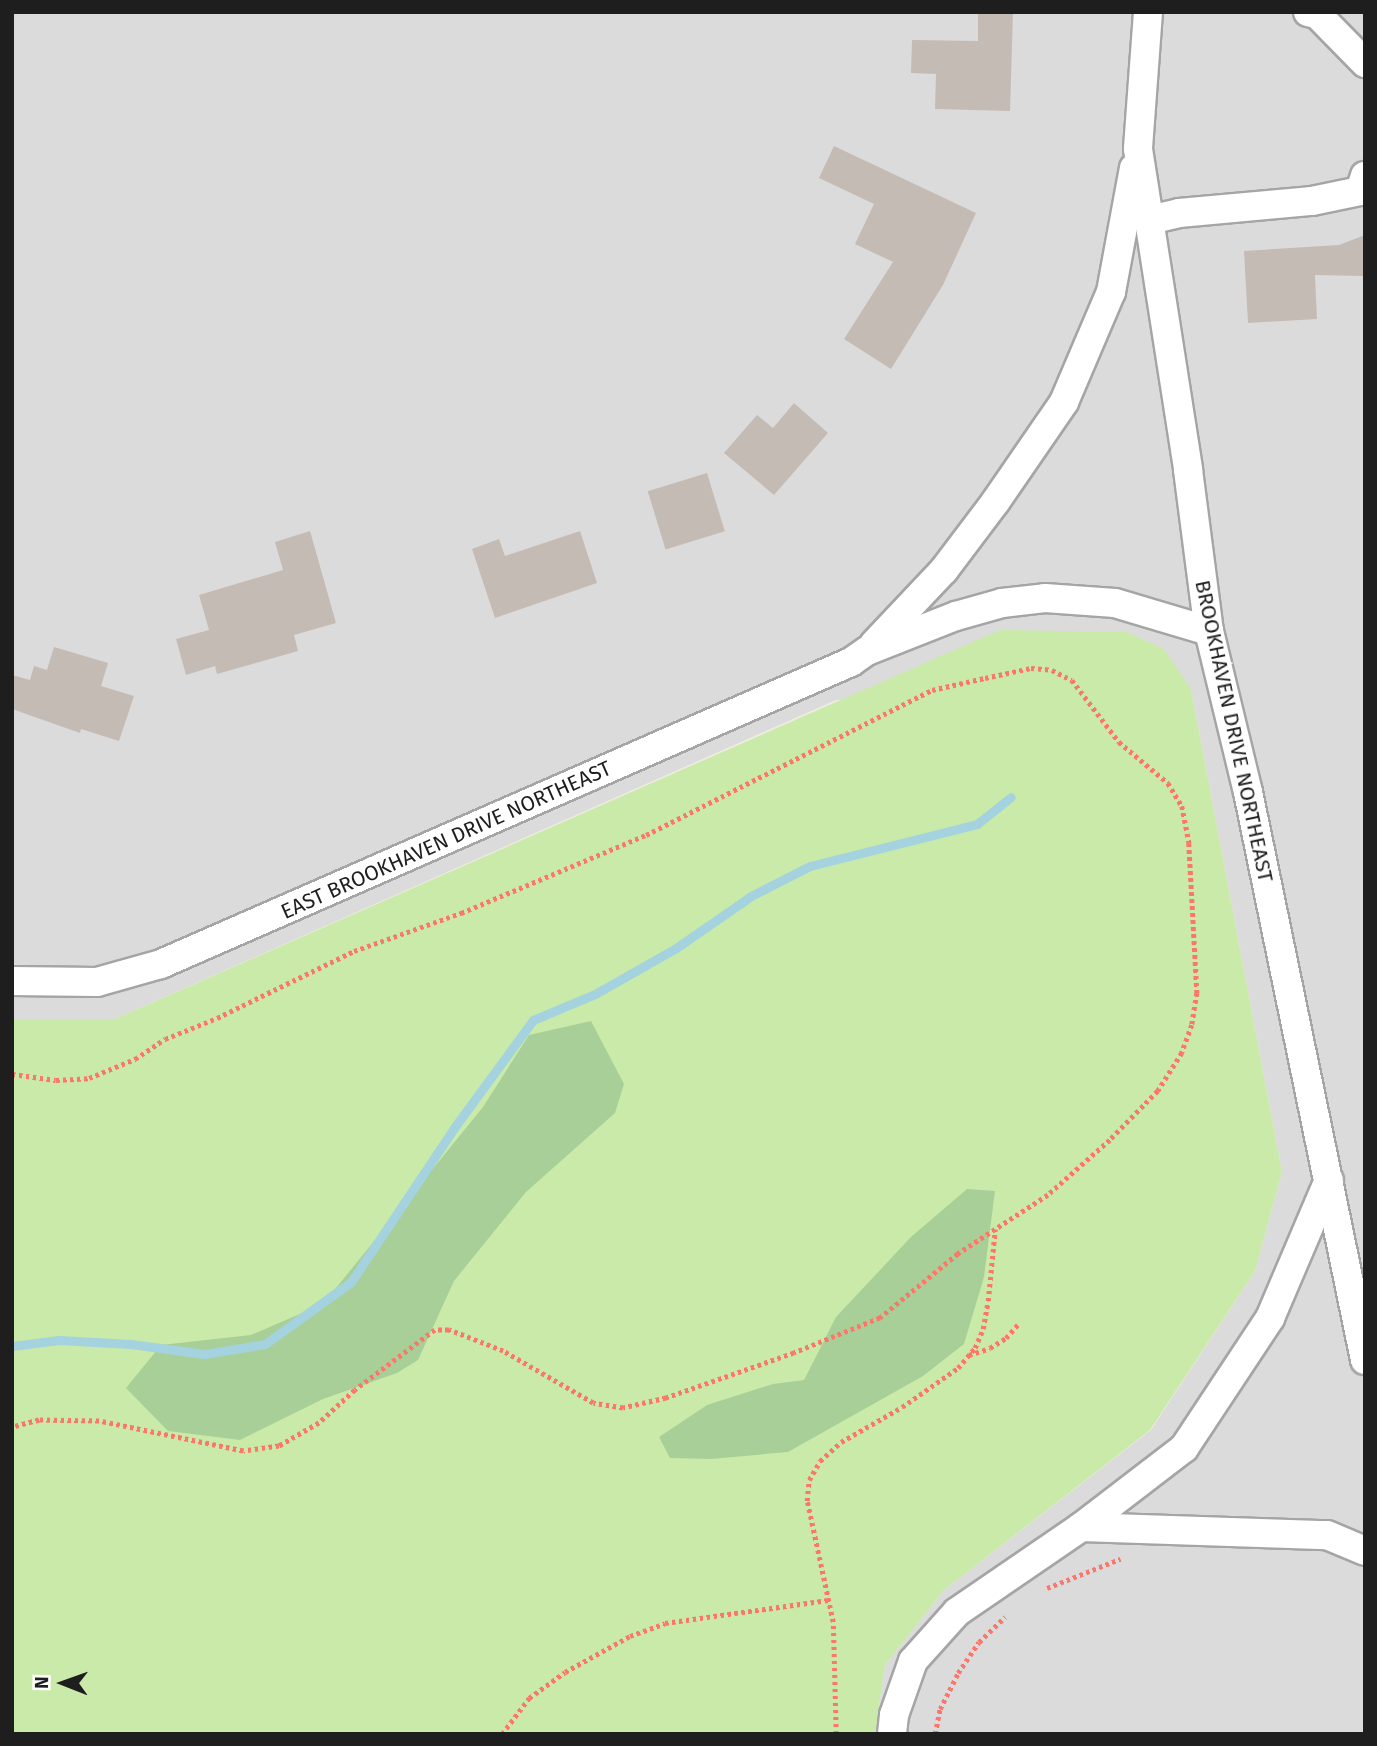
<!DOCTYPE html>
<style>
body{margin:0}
#map{position:relative;width:1377px;height:1746px;overflow:hidden;background:#efece4;font-family:"Fira Sans",sans-serif}
div>[style]{position:absolute}
.residential>*{inset:0;background:#dcdbdb}
.grass>*{inset:0;background:#caeaa9}
.forest>*{inset:0;background:#a9cf98}
.stream>*{height:9px;margin:-4.5px;padding:0 4.5px;transform-origin:4.5px;border-radius:4.5px;background:#a4d2de}
.building>*{inset:0;background:#c4bbb4;transform-origin:0 0}
.path>*{height:4.5px;margin-top:-2.25px;transform-origin:0;background:repeating-linear-gradient(90deg,#fc7669 0 3.5px,transparent 0 7px)}
.roads{filter:drop-shadow(2px 0 #a5a5a5) drop-shadow(-2px 0 #a5a5a5) drop-shadow(0 2px #a5a5a5) drop-shadow(0 -2px #a5a5a5)}
.street>*{height:28px;margin:-14px;padding:0 14px;transform-origin:14px;border-radius:14px;background:#fff}
span{translate:-50% -50%;white-space:nowrap;text-align:center;line-height:1.15;-webkit-text-stroke:5px #fff;paint-order:stroke}
.street-label{font-size:21px;color:#1e1e1e}
.frame{position:absolute;inset:0;border:14px solid #1e1e1e;pointer-events:none}
.north{position:absolute;left:28px;top:1648px;width:70px;height:70px;-webkit-text-stroke:5px #fff;paint-order:stroke;rotate:271deg;font-size:19px;font-weight:700;line-height:28px;text-align:center;color:#1e1e1e}
.north::after{content:'';display:block;margin:auto;width:24px;height:32px;background:#1e1e1e;clip-path:polygon(50% 0,100% 100%,50% 72%,0 100%)}
</style>
<div id="map">
<div class="residential">
<div style="clip-path:polygon(12px 12px,1365px 12px,1365px 1734px,875px 1734px,885px 1665px,944px 1590px,1151px 1430px,1255px 1271px,1282px 1172px,1191px 689px,836px 700px,115px 1019px,12px 1019px)"></div>
</div>
<div class="grass">
<div style="clip-path:polygon(1000px 630px,1126px 632px,1164px 649px,1191px 689px,1282px 1172px,1255px 1271px,1150px 1430px,944px 1590px,885px 1665px,875px 1734px,12px 1734px,12px 1019px,115px 1019px)"></div>
</div>
<div class="forest">
<div style="clip-path:polygon(591px 1021px,624px 1084px,615px 1113px,526px 1192px,454px 1281px,418px 1360px,397px 1373px,323px 1399px,240px 1440px,168px 1431px,126px 1388px,161px 1345px,251px 1335px,323px 1304px,483px 1107px,529px 1035px)"></div>
<div style="clip-path:polygon(967px 1189px,995px 1191px,984px 1277px,964px 1344px,923px 1376px,788px 1452px,711px 1459px,670px 1458px,659px 1437px,707px 1405px,773px 1384px,804px 1380px,836px 1317px,911px 1237px)"></div>
</div>
<div class="stream">
<div style="left:12px;top:1346px;width:47px;rotate:-7.3deg"></div>
<div style="left:59px;top:1340px;width:72px;rotate:3.2deg"></div>
<div style="left:131px;top:1344px;width:74px;rotate:7.8deg"></div>
<div style="left:204px;top:1354px;width:62px;rotate:-9.3deg"></div>
<div style="left:265px;top:1344px;width:106px;rotate:-35.8deg"></div>
<div style="left:351px;top:1282px;width:185px;rotate:-56.2deg"></div>
<div style="left:454px;top:1128px;width:134px;rotate:-53.8deg"></div>
<div style="left:533px;top:1020px;width:67px;rotate:-22.8deg"></div>
<div style="left:595px;top:994px;width:93px;rotate:-29.6deg"></div>
<div style="left:676px;top:948px;width:91px;rotate:-34.7deg"></div>
<div style="left:751px;top:896px;width:66px;rotate:-27deg"></div>
<div style="left:810px;top:866px;width:172px;rotate:-14.1deg"></div>
<div style="left:977px;top:824px;width:43px;rotate:-38.5deg"></div>
</div>
<div class="building">
<div style="clip-path:polygon(978px 12px,1013px 12px,1010px 111px,935px 109px,936px 74px,911px 73px,912px 40px,978px 41px)"></div>
<div style="clip-path:polygon(834px 146px,976px 213px,943px 285px,891px 369px,844px 339px,893px 262px,855px 244px,874px 204px,819px 178px)"></div>
<div style="clip-path:polygon(1365px 235px,1365px 276px,1315px 275px,1317px 319px,1248px 323px,1244px 251px,1339px 245px)"></div>
<div style="clip-path:polygon(794px 403px,828px 433px,774px 495px,724px 453px,757px 415px,773px 428px)"></div>
<div style="left:707px;top:473px;width:61px;height:62px;rotate:73deg"></div>
<div style="clip-path:polygon(310px 531px,336px 623px,294px 635px,298px 651px,217px 674px,215px 666px,186px 675px,176px 639px,209px 630px,199px 595px,283px 570px,275px 542px)"></div>
<div style="clip-path:polygon(580px 531px,597px 583px,495px 618px,472px 549px,499px 539px,505px 556px)"></div>
<div style="clip-path:polygon(54px 647px,108px 663px,101px 686px,134px 696px,119px 741px,81px 729px,80px 733px,12px 709px,12px 675px,30px 680px,34px 666px,47px 670px)"></div>
</div>
<div class="path">
<div style="left:12px;top:1074px;width:44px;rotate:7.8deg"></div>
<div style="left:56px;top:1080px;width:33px;rotate:-3deg"></div>
<div style="left:89px;top:1078px;width:50px;rotate:-22.4deg"></div>
<div style="left:135px;top:1059px;width:36px;rotate:-34deg"></div>
<div style="left:165px;top:1039px;width:56px;rotate:-22deg"></div>
<div style="left:217px;top:1018px;width:153px;rotate:-26.1deg"></div>
<div style="left:354px;top:951px;width:114px;rotate:-19.6deg"></div>
<div style="left:461px;top:913px;width:201px;rotate:-22.9deg"></div>
<div style="left:646px;top:835px;width:321px;rotate:-26.9deg"></div>
<div style="left:932px;top:690px;width:54px;rotate:-12.8deg"></div>
<div style="left:985px;top:678px;width:47px;rotate:-12.3deg"></div>
<div style="left:1031px;top:668px;width:21px;rotate:5deg"></div>
<div style="left:1052px;top:670px;width:22px;rotate:27deg"></div>
<div style="left:1072px;top:680px;width:78px;rotate:52.8deg"></div>
<div style="left:1119px;top:742px;width:64px;rotate:39.9deg"></div>
<div style="left:1168px;top:783px;width:27px;rotate:59deg"></div>
<div style="left:1182px;top:806px;width:38px;rotate:79deg"></div>
<div style="left:1189px;top:843px;width:150px;rotate:86.9deg"></div>
<div style="left:1197px;top:993px;width:32px;rotate:99deg"></div>
<div style="left:1192px;top:1025px;width:30px;rotate:110deg"></div>
<div style="left:1182px;top:1053px;width:45px;rotate:122.3deg"></div>
<div style="left:1158px;top:1091px;width:69px;rotate:134.4deg"></div>
<div style="left:1110px;top:1140px;width:83px;rotate:138.4deg"></div>
<div style="left:1048px;top:1195px;width:108px;rotate:146.8deg"></div>
<div style="left:958px;top:1254px;width:101px;rotate:140.6deg"></div>
<div style="left:880px;top:1318px;width:93px;rotate:157.9deg"></div>
<div style="left:794px;top:1353px;width:136px;rotate:160.6deg"></div>
<div style="left:666px;top:1398px;width:44px;rotate:166.9deg"></div>
<div style="left:623px;top:1408px;width:30px;rotate:-171deg"></div>
<div style="left:593px;top:1403px;width:104px;rotate:-150deg"></div>
<div style="left:503px;top:1351px;width:58px;rotate:-158.7deg"></div>
<div style="left:449px;top:1330px;width:14px;rotate:180deg"></div>
<div style="left:435px;top:1330px;width:100px;rotate:143.1deg"></div>
<div style="left:355px;top:1390px;width:49px;rotate:137.5deg"></div>
<div style="left:319px;top:1423px;width:46px;rotate:150.1deg"></div>
<div style="left:279px;top:1446px;width:36px;rotate:172deg"></div>
<div style="left:243px;top:1451px;width:147px;rotate:-168.2deg"></div>
<div style="left:99px;top:1421px;width:60px;rotate:-179deg"></div>
<div style="left:39px;top:1420px;width:28px;rotate:165deg"></div>
<div style="left:969px;top:1355px;width:22px;rotate:-18deg"></div>
<div style="left:990px;top:1348px;width:19px;rotate:-32deg"></div>
<div style="left:1006px;top:1338px;width:20px;rotate:-49deg"></div>
<div style="left:1047px;top:1588px;width:79px;rotate:-21.7deg"></div>
<div style="left:502px;top:1734px;width:45px;rotate:-53.1deg"></div>
<div style="left:529px;top:1698px;width:44px;rotate:-35.8deg"></div>
<div style="left:565px;top:1672px;width:74px;rotate:-29deg"></div>
<div style="left:630px;top:1636px;width:37px;rotate:-20deg"></div>
<div style="left:665px;top:1623px;width:165px;rotate:-8deg"></div>
<div style="left:836px;top:1734px;width:112px;rotate:-91.5deg"></div>
<div style="left:833px;top:1622px;width:124px;rotate:-102.1deg"></div>
<div style="left:807px;top:1501px;width:21px;rotate:-85deg"></div>
<div style="left:809px;top:1480px;width:22px;rotate:-60deg"></div>
<div style="left:820px;top:1461px;width:28px;rotate:-42deg"></div>
<div style="left:841px;top:1442px;width:70px;rotate:-29.8deg"></div>
<div style="left:902px;top:1407px;width:68px;rotate:-34.9deg"></div>
<div style="left:958px;top:1368px;width:26px;rotate:-50deg"></div>
<div style="left:975px;top:1348px;width:21px;rotate:-67deg"></div>
<div style="left:983px;top:1329px;width:28px;rotate:-80deg"></div>
<div style="left:988px;top:1301px;width:72px;rotate:-84.4deg"></div>
<div style="left:935px;top:1734px;width:25px;rotate:-79deg"></div>
<div style="left:940px;top:1709px;width:40px;rotate:-63.4deg"></div>
<div style="left:958px;top:1673px;width:37px;rotate:-56deg"></div>
<div style="left:979px;top:1642px;width:36px;rotate:-44deg"></div>
</div>
<div class="roads">
<div class="street">
<div style="left:1148px;top:12px;width:137px;rotate:94.2deg"></div>
<div style="left:1138px;top:149px;width:325px;rotate:81.1deg"></div>
<div style="left:1188px;top:470px;width:162px;rotate:82.6deg"></div>
<div style="left:1209px;top:631px;width:166px;rotate:76.4deg"></div>
<div style="left:1248px;top:792px;width:580px;rotate:78.36deg"></div>
<div style="left:1308px;top:12px;width:9px;rotate:13deg"></div>
<div style="left:1317px;top:14px;width:69px;rotate:45.6deg"></div>
<div style="left:1149px;top:220px;width:31px;rotate:-13deg"></div>
<div style="left:1179px;top:213px;width:134px;rotate:-5.2deg"></div>
<div style="left:1312px;top:201px;width:49px;rotate:-11.8deg"></div>
<div style="left:1360px;top:191px;width:16px;rotate:-72deg"></div>
<div style="left:874px;top:644px;width:102px;rotate:-46.6deg"></div>
<div style="left:944px;top:570px;width:86px;rotate:-53deg"></div>
<div style="left:996px;top:501px;width:120px;rotate:-55.5deg"></div>
<div style="left:1064px;top:402px;width:120px;rotate:-66.9deg"></div>
<div style="left:1111px;top:292px;width:126px;rotate:-79.5deg"></div>
<div style="left:12px;top:981px;width:85px;rotate:0.7deg"></div>
<div style="left:97px;top:982px;width:66px;rotate:-15.7deg"></div>
<div style="left:161px;top:964px;width:753px;rotate:-23.64deg"></div>
<div style="left:851px;top:662px;width:19px;rotate:-35deg"></div>
<div style="left:867px;top:651px;width:96px;rotate:-21.5deg"></div>
<div style="left:956px;top:616px;width:48px;rotate:-15.8deg"></div>
<div style="left:1002px;top:603px;width:43px;rotate:-6.6deg"></div>
<div style="left:1045px;top:598px;width:70px;rotate:4.1deg"></div>
<div style="left:1115px;top:603px;width:98px;rotate:16.6deg"></div>
<div style="left:1081px;top:1527px;width:246px;rotate:1.9deg"></div>
<div style="left:1327px;top:1535px;width:41px;rotate:22.8deg"></div>
<div style="left:892px;top:1734px;width:19px;rotate:-84deg"></div>
<div style="left:894px;top:1715px;width:57px;rotate:-70.6deg"></div>
<div style="left:913px;top:1661px;width:66px;rotate:-48.1deg"></div>
<div style="left:957px;top:1612px;width:150px;rotate:-34.4deg"></div>
<div style="left:1081px;top:1527px;width:130px;rotate:-37.5deg"></div>
<div style="left:1184px;top:1448px;width:156px;rotate:-56.5deg"></div>
<div style="left:1270px;top:1318px;width:150px;rotate:-66.9deg"></div>
</div>
</div>
<div class="street-label">
<span style="left:1234px;top:731px;rotate:78deg">BROOKHAVEN DRIVE NORTHEAST</span>
<span style="left:446px;top:840px;rotate:-24deg">EAST BROOKHAVEN DRIVE NORTHEAST</span>
</div>
<div class="frame"></div>
<div class="north">N</div>
</div>
